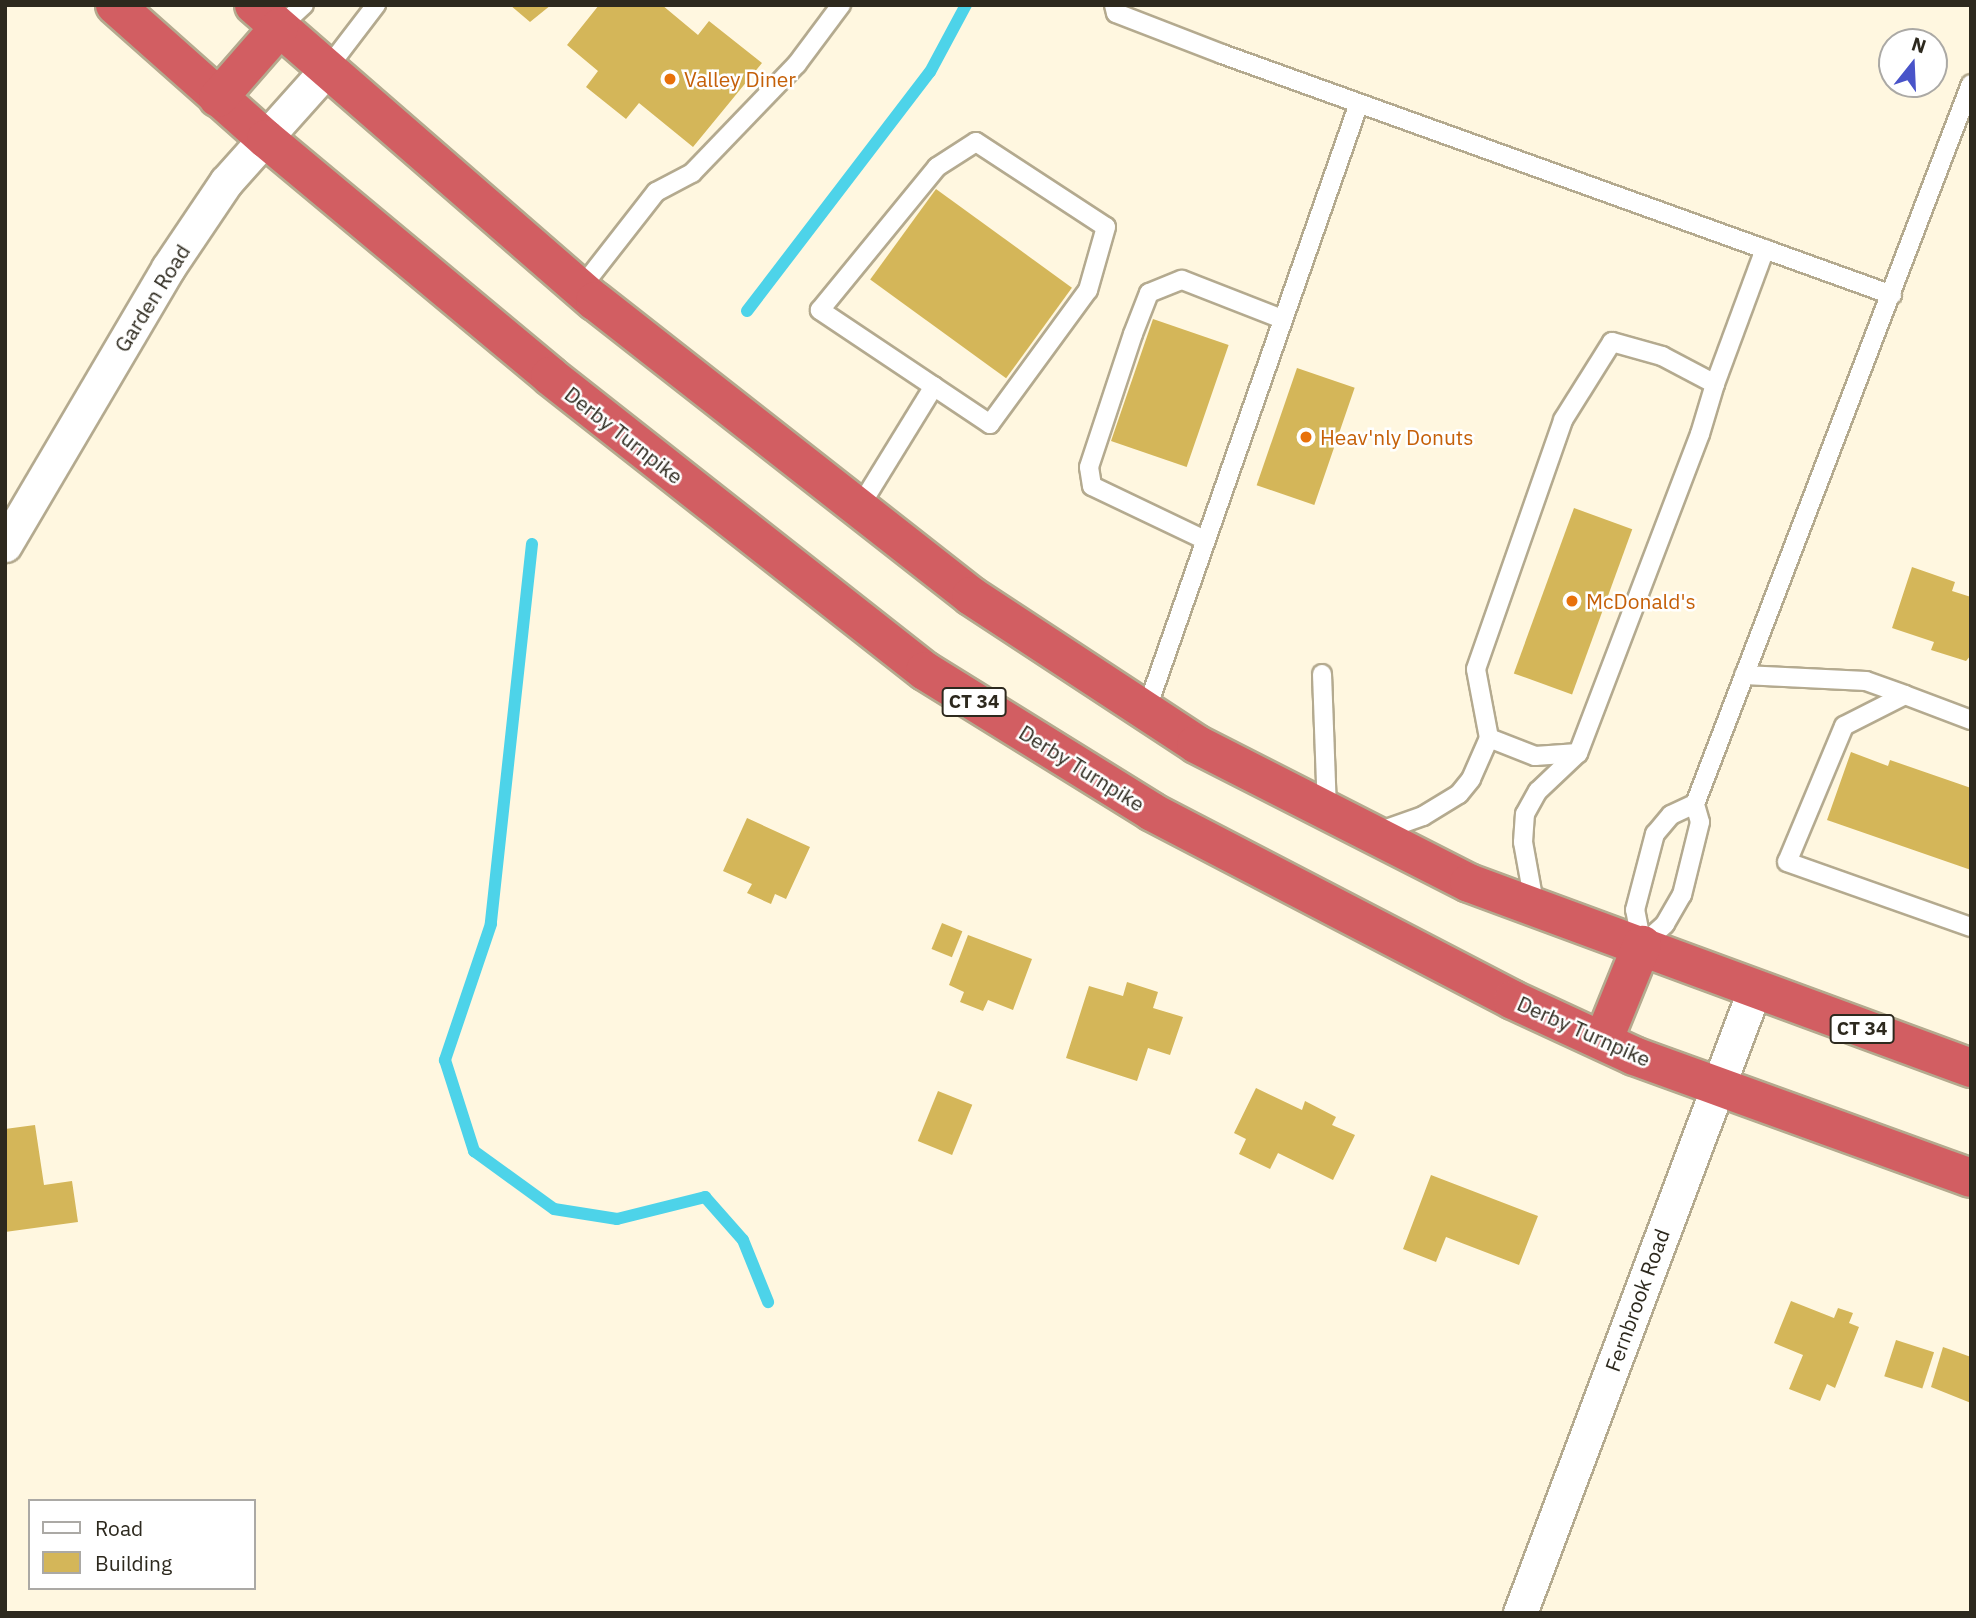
<!DOCTYPE html>
<style>
body{margin:0}
#map{position:relative;width:1976px;height:1618px;overflow:hidden;background:#fff7e0;font-family:"IBM Plex Sans",sans-serif}
div>[style]{position:absolute}
.stream>*{height:12px;margin:-6px;padding:0 6px;transform-origin:6px;border-radius:6px;background:#4dd3e9}
.building>*{inset:0;background:#d4b659;transform-origin:0 0}
.roads{filter:drop-shadow(2px 0 #b4aa8f) drop-shadow(-2px 0 #b4aa8f) drop-shadow(0 2px #b4aa8f) drop-shadow(0 -2px #b4aa8f)}
.lane>*{height:18px;margin:-9px;padding:0 9px;transform-origin:9px;border-radius:9px;background:#fff}
.street>*{height:33px;margin:-16.5px;padding:0 16.5px;transform-origin:16.5px;border-radius:16.5px;background:#fff}
.highway>*{height:38px;margin:-19px;padding:0 19px;transform-origin:19px;border-radius:19px;background:#d25e62}
.dots>*{width:19px;height:19px;translate:-50% -50%;box-sizing:border-box;border:4px solid #fff;border-radius:50%}
span{translate:-50% -50%;white-space:nowrap;text-align:center;line-height:1.15;-webkit-text-stroke:5px #fff;paint-order:stroke}
.shield-label span{padding:2px 5px;background:#fff;border:2px solid;border-radius:5px;-webkit-text-stroke-width:0}
.shield-label{font-size:19px;color:#2d291e;font-weight:700}
.food-label{font-size:21px;color:#c56008}
.left{translate:0 -50%;text-align:left}
.street-label{font-size:21px;color:#2d291e}
.frame{position:absolute;inset:0;border:7px solid #2d291e;pointer-events:none}
.legend{position:absolute;left:28px;top:1499px;width:228px;height:91px;box-sizing:border-box;background:#fff;border:2px solid #aba9a5;margin:0;padding:9px 12px;list-style:none;font-size:21px;color:#2d291e}
.legend li{display:flex;align-items:center;gap:14px;height:35px}
.legend b{width:35px;border:2px solid #aba9a5}
.north{position:absolute;left:1878px;top:28px;width:70px;height:70px;box-sizing:border-box;background:#fff;border:2px solid #aba9a5;border-radius:50%;rotate:18deg;font-size:19px;font-weight:700;line-height:28px;text-align:center;color:#2d291e}
.north::after{content:'';display:block;margin:auto;width:24px;height:32px;background:#4954c9;clip-path:polygon(50% 0,100% 100%,50% 72%,0 100%)}
</style>
<div id="map">
<div class="stream">
<div style="left:747px;top:311px;width:301px;rotate:-52.6deg"></div>
<div style="left:930px;top:72px;width:76px;rotate:-61.8deg"></div>
<div style="left:532px;top:544px;width:382px;rotate:96.2deg"></div>
<div style="left:491px;top:924px;width:144px;rotate:108.7deg"></div>
<div style="left:445px;top:1060px;width:96px;rotate:72.3deg"></div>
<div style="left:474px;top:1151px;width:99px;rotate:35.9deg"></div>
<div style="left:554px;top:1209px;width:64px;rotate:9deg"></div>
<div style="left:617px;top:1219px;width:91px;rotate:-14deg"></div>
<div style="left:705px;top:1197px;width:57px;rotate:48.5deg"></div>
<div style="left:743px;top:1240px;width:67px;rotate:68deg"></div>
</div>
<div class="building">
<div style="clip-path:polygon(510px 5px,551px 5px,530px 22px)"></div>
<div style="clip-path:polygon(599px 5px,662px 5px,698px 35px,709px 21px,762px 63px,693px 147px,639px 103px,626px 119px,586px 87px,598px 71px,567px 45px)"></div>
<div style="left:936px;top:189px;width:168px;height:112px;rotate:36deg"></div>
<div style="left:1153px;top:319px;width:80px;height:129px;rotate:19deg"></div>
<div style="left:1297px;top:368px;width:61px;height:124px;rotate:19deg"></div>
<div style="left:1574px;top:508px;width:62px;height:176px;rotate:20deg"></div>
<div style="clip-path:polygon(1912px 567px,1955px 582px,1952px 591px,1971px 597px,1971px 655px,1966px 661px,1931px 650px,1934px 642px,1892px 628px)"></div>
<div style="clip-path:polygon(1851px 752px,1888px 766px,1890px 760px,1971px 788px,1971px 870px,1827px 820px)"></div>
<div style="clip-path:polygon(747px 818px,810px 847px,786px 899px,775px 894px,771px 904px,747px 893px,752px 884px,723px 871px)"></div>
<div style="left:942px;top:923px;width:22px;height:28px;rotate:22deg"></div>
<div style="clip-path:polygon(968px 935px,1032px 959px,1013px 1010px,988px 1000px,983px 1011px,960px 1002px,964px 992px,949px 985px)"></div>
<div style="clip-path:polygon(1127px 982px,1158px 992px,1153px 1008px,1183px 1017px,1170px 1055px,1148px 1048px,1137px 1081px,1066px 1058px,1089px 986px,1123px 996px)"></div>
<div style="clip-path:polygon(1256px 1088px,1302px 1110px,1305px 1101px,1336px 1117px,1332px 1125px,1355px 1135px,1333px 1180px,1278px 1153px,1270px 1169px,1239px 1154px,1246px 1139px,1234px 1133px)"></div>
<div style="left:938px;top:1091px;width:37px;height:54px;rotate:22deg"></div>
<div style="clip-path:polygon(35px 1125px,44px 1185px,72px 1181px,78px 1222px,5px 1232px,5px 1129px)"></div>
<div style="clip-path:polygon(1431px 1175px,1538px 1216px,1519px 1265px,1446px 1237px,1436px 1262px,1403px 1249px)"></div>
<div style="clip-path:polygon(1791px 1301px,1834px 1318px,1838px 1308px,1853px 1313px,1849px 1323px,1859px 1327px,1835px 1388px,1827px 1384px,1820px 1401px,1789px 1389px,1803px 1355px,1774px 1343px)"></div>
<div style="left:1896px;top:1340px;width:40px;height:38px;rotate:18deg"></div>
<div style="clip-path:polygon(1943px 1347px,1971px 1357px,1971px 1403px,1931px 1387px)"></div>
</div>
<div class="roads">
<div class="lane">
<div style="left:1114px;top:5px;width:8px;rotate:76deg"></div>
<div style="left:1116px;top:13px;width:114px;rotate:21.1deg"></div>
<div style="left:1222px;top:54px;width:712px;rotate:19.78deg"></div>
<div style="left:279px;top:28px;width:34px;rotate:-43deg"></div>
<div style="left:327px;top:69px;width:81px;rotate:-52.6deg"></div>
<div style="left:976px;top:142px;width:155px;rotate:33.2deg"></div>
<div style="left:1106px;top:227px;width:66px;rotate:105.9deg"></div>
<div style="left:1088px;top:290px;width:166px;rotate:126.2deg"></div>
<div style="left:990px;top:424px;width:205px;rotate:-146.2deg"></div>
<div style="left:820px;top:310px;width:185px;rotate:-50.7deg"></div>
<div style="left:937px;top:167px;width:46px;rotate:-32.7deg"></div>
<div style="left:581px;top:288px;width:122px;rotate:-52deg"></div>
<div style="left:656px;top:192px;width:41px;rotate:-27.8deg"></div>
<div style="left:692px;top:173px;width:151px;rotate:-46.1deg"></div>
<div style="left:797px;top:64px;width:74px;rotate:-53.3deg"></div>
<div style="left:1612px;top:342px;width:52px;rotate:15.6deg"></div>
<div style="left:1662px;top:356px;width:60px;rotate:27.8deg"></div>
<div style="left:1715px;top:384px;width:52px;rotate:106.7deg"></div>
<div style="left:1700px;top:434px;width:342px;rotate:110.9deg"></div>
<div style="left:1578px;top:753px;width:43px;rotate:176deg"></div>
<div style="left:1535px;top:756px;width:49px;rotate:-158.6deg"></div>
<div style="left:1489px;top:738px;width:70px;rotate:-100.7deg"></div>
<div style="left:1476px;top:669px;width:264px;rotate:-70.7deg"></div>
<div style="left:1563px;top:420px;width:92px;rotate:-57.9deg"></div>
<div style="left:1715px;top:384px;width:144px;rotate:-69.7deg"></div>
<div style="left:859px;top:508px;width:143px;rotate:-58.4deg"></div>
<div style="left:1205px;top:540px;width:125px;rotate:-154.5deg"></div>
<div style="left:1092px;top:486px;width:19px;rotate:-99deg"></div>
<div style="left:1089px;top:467px;width:140px;rotate:-71.7deg"></div>
<div style="left:1133px;top:334px;width:44px;rotate:-68.7deg"></div>
<div style="left:1149px;top:293px;width:35px;rotate:-22deg"></div>
<div style="left:1182px;top:280px;width:107px;rotate:21.3deg"></div>
<div style="left:1322px;top:674px;width:137px;rotate:87.9deg"></div>
<div style="left:1744px;top:675px;width:122px;rotate:2.8deg"></div>
<div style="left:1866px;top:681px;width:41px;rotate:19.7deg"></div>
<div style="left:1146px;top:711px;width:644px;rotate:-70.69deg"></div>
<div style="left:1971px;top:720px;width:71px;rotate:-159.3deg"></div>
<div style="left:1905px;top:695px;width:68px;rotate:153.1deg"></div>
<div style="left:1844px;top:726px;width:147px;rotate:112.7deg"></div>
<div style="left:1787px;top:862px;width:195px;rotate:19.5deg"></div>
<div style="left:1375px;top:833px;width:51px;rotate:-19.5deg"></div>
<div style="left:1423px;top:816px;width:42px;rotate:-31.4deg"></div>
<div style="left:1459px;top:794px;width:19px;rotate:-51deg"></div>
<div style="left:1471px;top:779px;width:45px;rotate:-66.3deg"></div>
<div style="left:1535px;top:908px;width:67px;rotate:-100.3deg"></div>
<div style="left:1523px;top:842px;width:28px;rotate:-86deg"></div>
<div style="left:1525px;top:814px;width:26px;rotate:-61deg"></div>
<div style="left:1538px;top:791px;width:55px;rotate:-43.5deg"></div>
<div style="left:1642px;top:945px;width:31px;rotate:-42deg"></div>
<div style="left:1665px;top:924px;width:34px;rotate:-60deg"></div>
<div style="left:1682px;top:895px;width:75px;rotate:-76.1deg"></div>
<div style="left:1700px;top:822px;width:19px;rotate:-106deg"></div>
<div style="left:1695px;top:804px;width:771px;rotate:-69.03deg"></div>
<div style="left:1642px;top:945px;width:36px;rotate:-101deg"></div>
<div style="left:1635px;top:910px;width:79px;rotate:-75.3deg"></div>
<div style="left:1655px;top:834px;width:25px;rotate:-50deg"></div>
<div style="left:1671px;top:815px;width:26px;rotate:-25deg"></div>
</div>
<div class="street">
<div style="left:5px;top:545px;width:321px;rotate:-59.5deg"></div>
<div style="left:168px;top:268px;width:104px;rotate:-56deg"></div>
<div style="left:226px;top:182px;width:152px;rotate:-48.2deg"></div>
<div style="left:1520px;top:1613px;width:668px;rotate:-69.39deg"></div>
</div>
<div class="highway">
<div style="left:115px;top:5px;width:202px;rotate:41.6deg"></div>
<div style="left:266px;top:139px;width:370px;rotate:39.8deg"></div>
<div style="left:550px;top:376px;width:477px;rotate:38.2deg"></div>
<div style="left:925px;top:671px;width:267px;rotate:31.8deg"></div>
<div style="left:1152px;top:812px;width:407px;rotate:27.5deg"></div>
<div style="left:1513px;top:1000px;width:133px;rotate:24.8deg"></div>
<div style="left:1634px;top:1056px;width:358px;rotate:19.9deg"></div>
<div style="left:254px;top:5px;width:452px;rotate:41deg"></div>
<div style="left:595px;top:301px;width:478px;rotate:38.1deg"></div>
<div style="left:971px;top:596px;width:269px;rotate:33.3deg"></div>
<div style="left:1196px;top:744px;width:306px;rotate:27deg"></div>
<div style="left:1469px;top:883px;width:535px;rotate:20.23deg"></div>
<div style="left:218px;top:98px;width:93px;rotate:-48.9deg"></div>
<div style="left:1603px;top:1041px;width:104px;rotate:-67.9deg"></div>
</div>
</div>
<div class="dots">
<div style="left:670px;top:79px;background:#e8710a"></div>
<div style="left:1306px;top:437px;background:#e8710a"></div>
<div style="left:1572px;top:601px;background:#e8710a"></div>
</div>
<div class="shield-label">
<span style="left:974px;top:702px">CT 34</span>
<span style="left:1862px;top:1029px">CT 34</span>
</div>
<div class="food-label">
<span class="left" style="left:684px;top:79px">Valley Diner</span>
<span class="left" style="left:1320px;top:437px">Heav'nly Donuts</span>
<span class="left" style="left:1586px;top:601px">McDonald's</span>
</div>
<div class="street-label">
<span style="left:152px;top:298px;rotate:-58deg">Garden Road</span>
<span style="left:624px;top:435px;rotate:38deg">Derby Turnpike</span>
<span style="left:1082px;top:768px;rotate:32deg">Derby Turnpike</span>
<span style="left:1584px;top:1031px;rotate:24deg">Derby Turnpike</span>
<span style="left:1637px;top:1300px;rotate:-70deg">Fernbrook Road</span>
</div>
<div class="frame"></div>
<ul class="legend">
<li><b style="height:9px;background:#fff"></b>Road</li>
<li><b style="height:19px;background:#d4b659"></b>Building</li>
</ul>
<div class="north">N</div>
</div>
